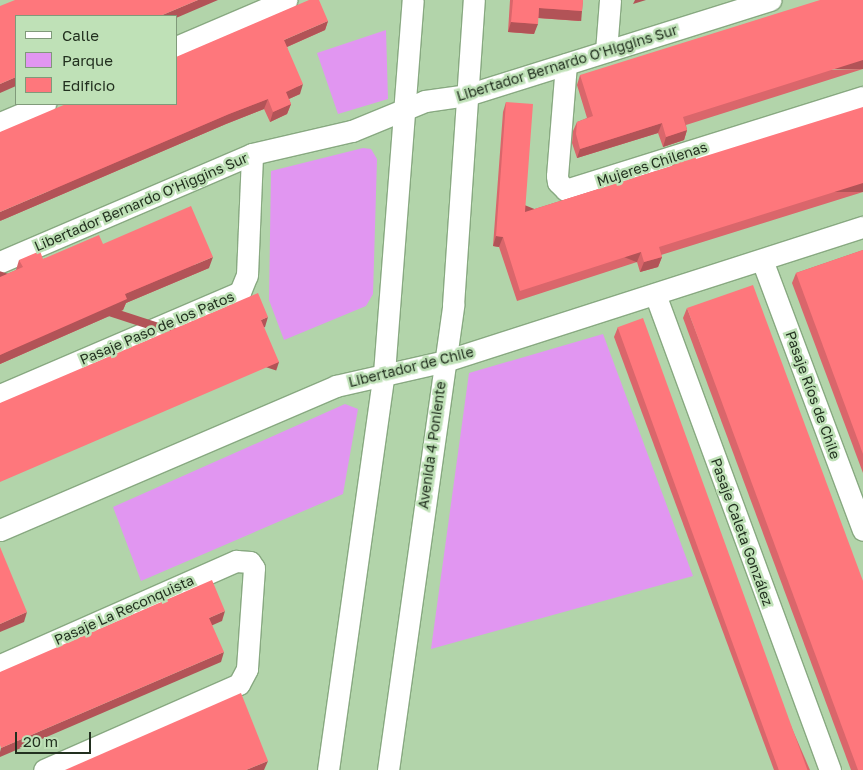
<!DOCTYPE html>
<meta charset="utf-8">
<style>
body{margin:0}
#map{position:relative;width:863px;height:770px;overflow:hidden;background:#b2d4aa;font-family:"Golos Text",sans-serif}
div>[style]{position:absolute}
.green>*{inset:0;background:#e196f1}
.roads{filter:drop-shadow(1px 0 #88a981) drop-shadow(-1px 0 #88a981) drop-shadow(0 1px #88a981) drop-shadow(0 -1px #88a981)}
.street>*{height:21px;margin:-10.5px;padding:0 10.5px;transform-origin:10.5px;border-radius:10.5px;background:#fff}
.wall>*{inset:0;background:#da666b}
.shaded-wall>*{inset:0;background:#b25357;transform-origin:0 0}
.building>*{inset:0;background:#fe777c;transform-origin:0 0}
span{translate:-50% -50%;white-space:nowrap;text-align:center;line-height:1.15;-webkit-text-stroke:5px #bfe1b7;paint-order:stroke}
.street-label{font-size:14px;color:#22301f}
.legend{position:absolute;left:15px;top:15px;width:162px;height:90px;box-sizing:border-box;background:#bfe1b7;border:1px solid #809a7a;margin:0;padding:6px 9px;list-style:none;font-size:15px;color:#22301f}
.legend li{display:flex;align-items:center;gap:10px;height:25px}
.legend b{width:25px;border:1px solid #809a7a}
.scale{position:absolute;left:15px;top:732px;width:76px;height:22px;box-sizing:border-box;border:2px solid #22301f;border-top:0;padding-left:6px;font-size:15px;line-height:18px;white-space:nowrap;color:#22301f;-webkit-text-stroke:4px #bfe1b7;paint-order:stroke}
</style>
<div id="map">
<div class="green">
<div style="clip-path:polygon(386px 30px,388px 99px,338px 114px,317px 53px)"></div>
<div style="clip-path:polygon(363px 148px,371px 149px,377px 159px,373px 294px,366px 306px,284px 340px,269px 300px,271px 171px)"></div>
<div style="clip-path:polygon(603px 334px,693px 576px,431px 649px,469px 373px)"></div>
<div style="clip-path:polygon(345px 404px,358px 409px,343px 494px,141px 581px,113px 507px)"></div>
</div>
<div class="roads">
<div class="street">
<div style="left:176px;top:47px;width:120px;rotate:-23.1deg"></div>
<div style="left:606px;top:51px;width:51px;rotate:-85.5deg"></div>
<div style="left:566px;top:64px;width:112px;rotate:94.6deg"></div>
<div style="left:557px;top:176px;width:6px;rotate:81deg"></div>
<div style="left:558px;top:182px;width:11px;rotate:45deg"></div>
<div style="left:566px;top:190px;width:311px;rotate:-17.4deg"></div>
<div style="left:0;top:123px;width:49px;rotate:-22.9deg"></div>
<div style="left:762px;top:260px;width:288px;rotate:69.5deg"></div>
<div style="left:0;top:262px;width:274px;rotate:-23.2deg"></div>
<div style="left:252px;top:154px;width:103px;rotate:-13deg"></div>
<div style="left:352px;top:131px;width:79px;rotate:-22.3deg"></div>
<div style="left:425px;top:101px;width:42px;rotate:-8.1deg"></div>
<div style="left:467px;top:95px;width:318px;rotate:-17.4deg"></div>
<div style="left:655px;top:294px;width:507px;rotate:69.81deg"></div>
<div style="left:0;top:395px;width:261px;rotate:-23.2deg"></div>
<div style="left:240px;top:292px;width:18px;rotate:-68deg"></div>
<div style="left:247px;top:275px;width:121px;rotate:-87.6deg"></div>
<div style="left:0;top:530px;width:366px;rotate:-23.2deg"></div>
<div style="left:336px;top:386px;width:112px;rotate:-12.9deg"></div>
<div style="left:445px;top:361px;width:439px;rotate:-17.8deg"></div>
<div style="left:0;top:665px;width:258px;rotate:-23.8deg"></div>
<div style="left:236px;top:561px;width:14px;rotate:4deg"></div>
<div style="left:250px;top:562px;width:7px;rotate:56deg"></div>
<div style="left:254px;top:568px;width:101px;rotate:94deg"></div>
<div style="left:247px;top:669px;width:17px;rotate:118deg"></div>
<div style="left:239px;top:684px;width:213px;rotate:156.2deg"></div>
<div style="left:328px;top:770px;width:401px;rotate:-82deg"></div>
<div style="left:384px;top:373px;width:374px;rotate:-85.6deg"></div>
<div style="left:388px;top:770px;width:470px;rotate:-82deg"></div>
<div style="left:453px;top:305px;width:306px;rotate:-86.1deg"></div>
</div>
</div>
<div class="wall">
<div style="clip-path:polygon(510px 0,583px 0,582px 11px,579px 21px,538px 18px,534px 34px,508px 32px)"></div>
<div style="clip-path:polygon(328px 21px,325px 30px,287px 47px,300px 94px,289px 99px,291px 104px,287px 114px,270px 122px,264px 109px,226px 124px,0 221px)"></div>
<div style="clip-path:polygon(863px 69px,686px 125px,687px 130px,684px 140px,663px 147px,658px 133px,577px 158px,572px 143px,573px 131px,577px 122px,587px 118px,577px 85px,580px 75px)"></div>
<div style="clip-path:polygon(506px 102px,525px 212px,672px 166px,674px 161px,696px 159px,863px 192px,661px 255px,662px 257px,658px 267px,640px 272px,637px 262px,517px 301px,499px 247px,493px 246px,503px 112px)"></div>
<div style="clip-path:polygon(103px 244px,209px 268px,126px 303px,123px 310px,0 364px,0 277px,16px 270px,19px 260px,43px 259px)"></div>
<div style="clip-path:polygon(863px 250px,863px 473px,792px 283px,796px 273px)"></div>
<div style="clip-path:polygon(687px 308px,863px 770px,851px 770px,683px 318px)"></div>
<div style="clip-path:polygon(618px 327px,810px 770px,774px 770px,614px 337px)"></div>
</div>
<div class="shaded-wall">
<div style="clip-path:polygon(198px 0,218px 0,176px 18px,176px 16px,160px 16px)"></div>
<div style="clip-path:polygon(635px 0,646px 0,633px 4px)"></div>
<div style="left:539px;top:8px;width:43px;height:10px;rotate:4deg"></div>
<div style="clip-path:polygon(328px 21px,325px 30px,280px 50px,284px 40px)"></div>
<div style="clip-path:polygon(511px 22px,538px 24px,534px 34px,508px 32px)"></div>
<div style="left:863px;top:60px;width:9px;height:189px;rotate:90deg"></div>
<div style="clip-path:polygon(16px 77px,16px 86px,0 93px,0 84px)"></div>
<div style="clip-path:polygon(303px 84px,300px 94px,282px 102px,286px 92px)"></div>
<div style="clip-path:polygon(268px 99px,264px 109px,226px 124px,0 221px,0 212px,229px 114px)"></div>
<div style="clip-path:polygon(291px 104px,287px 114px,270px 122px,273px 112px)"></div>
<div style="clip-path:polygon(662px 123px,658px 133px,577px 158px,580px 149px)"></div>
<div style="clip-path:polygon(687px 130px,684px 140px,663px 147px,666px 137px)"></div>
<div style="left:863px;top:183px;width:9px;height:214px;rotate:90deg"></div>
<div style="clip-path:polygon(496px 236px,503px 237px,499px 247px,493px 246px)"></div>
<div style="left:641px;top:252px;width:11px;height:127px;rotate:112deg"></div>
<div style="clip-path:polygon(213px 257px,209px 268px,126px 303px,123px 310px,0 364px,0 355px,125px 294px)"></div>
<div style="clip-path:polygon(662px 257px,658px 267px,640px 272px,644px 262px)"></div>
<div style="clip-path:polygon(268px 317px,265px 327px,257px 330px,261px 320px)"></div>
<div style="left:279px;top:362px;width:9px;height:304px;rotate:108deg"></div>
<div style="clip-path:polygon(225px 611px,222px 621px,206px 628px,209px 618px)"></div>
<div style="clip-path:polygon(27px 612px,24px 622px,0 632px,0 624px)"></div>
<div style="clip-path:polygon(224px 652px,221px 662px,0 757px,0 752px,1px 748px)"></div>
<div style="clip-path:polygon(268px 761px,264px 770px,246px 770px)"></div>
</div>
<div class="building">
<div style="clip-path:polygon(15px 0,198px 0,160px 16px,16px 16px,16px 77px,0 84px,0 6px)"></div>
<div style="clip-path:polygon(309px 0,319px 0,328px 21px,284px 40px,303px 84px,286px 92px,291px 104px,273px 112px,268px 99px,229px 114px,0 212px,0 132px,66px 104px,176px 104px,176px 57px)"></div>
<div style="clip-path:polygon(513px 0,583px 0,582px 11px,539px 8px,538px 24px,511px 22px)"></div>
<div style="clip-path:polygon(820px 0,863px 0,863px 60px,683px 117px,687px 130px,666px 137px,662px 123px,580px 149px,576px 134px,577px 122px,593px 116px,580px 75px)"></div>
<div style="clip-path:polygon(506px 102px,533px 104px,525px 212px,675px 165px,674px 161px,695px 154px,696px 159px,863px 107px,863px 183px,659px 247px,662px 257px,644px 262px,641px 252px,520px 291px,503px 237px,496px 236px)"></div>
<div style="clip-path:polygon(191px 206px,213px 257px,125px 294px,127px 299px,0 355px,0 277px,23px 267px,19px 260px,40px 251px,43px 259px,99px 235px,103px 244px)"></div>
<div style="clip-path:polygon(863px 250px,863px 454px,796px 273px)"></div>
<div style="clip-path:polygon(753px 285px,863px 581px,863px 770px,858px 770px,687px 308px)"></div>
<div style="clip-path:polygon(258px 293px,268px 317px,261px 320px,279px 362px,0 482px,0 403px)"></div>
<div style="left:643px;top:318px;width:482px;height:27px;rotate:70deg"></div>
<div style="clip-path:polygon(0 547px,27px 612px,0 624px)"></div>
<div style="clip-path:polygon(212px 580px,225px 611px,209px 618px,224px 652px,1px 748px,0 745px,0 672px)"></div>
<div style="clip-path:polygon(241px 693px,268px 761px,246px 770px,65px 770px)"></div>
</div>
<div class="street-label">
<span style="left:567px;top:63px;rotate:-17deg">Libertador Bernardo O'Higgins Sur</span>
<span style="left:652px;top:164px;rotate:-18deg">Mujeres Chilenas</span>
<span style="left:141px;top:202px;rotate:-23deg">Libertador Bernardo O'Higgins Sur</span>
<span style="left:157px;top:328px;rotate:-23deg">Pasaje Paso de los Patos</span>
<span style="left:411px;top:367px;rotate:-14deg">Libertador de Chile</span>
<span style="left:813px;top:395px;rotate:70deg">Pasaje Ríos de Chile</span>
<span style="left:432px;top:445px;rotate:-82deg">Avenida 4 Poniente</span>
<span style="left:742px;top:532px;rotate:70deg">Pasaje Caleta González</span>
<span style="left:124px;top:610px;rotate:-24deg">Pasaje La Reconquista</span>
</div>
<ul class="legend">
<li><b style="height:6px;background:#fff"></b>Calle</li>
<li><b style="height:14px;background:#e196f1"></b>Parque</li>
<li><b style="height:14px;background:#fe777c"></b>Edificio</li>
</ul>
<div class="scale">20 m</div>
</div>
